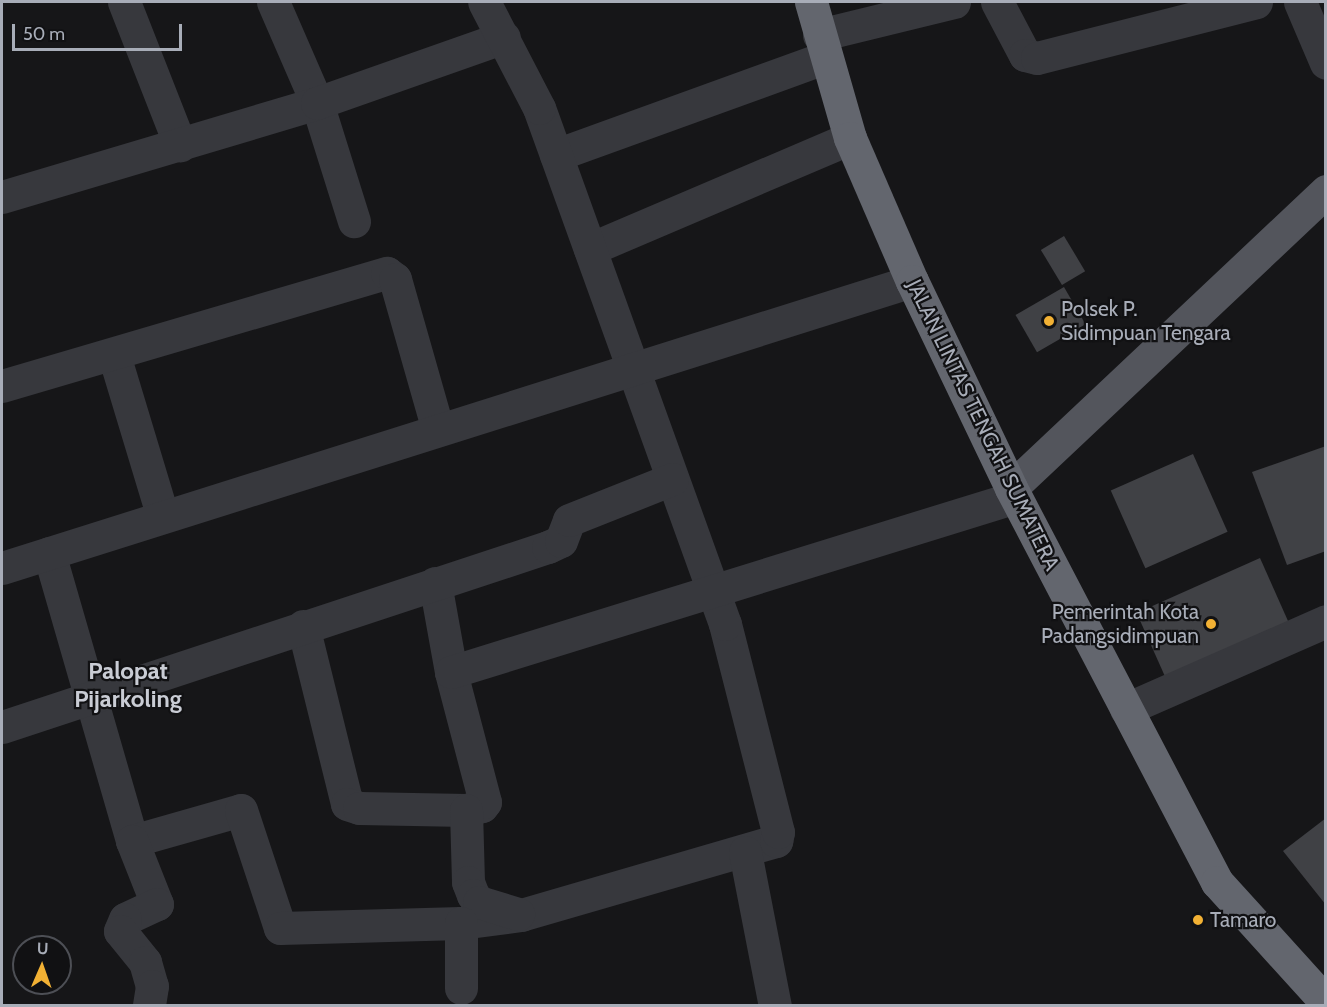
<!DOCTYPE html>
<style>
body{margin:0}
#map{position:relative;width:1327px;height:1007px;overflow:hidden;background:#161618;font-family:Cabin,sans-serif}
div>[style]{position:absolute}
.building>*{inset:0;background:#404145;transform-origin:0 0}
.minor>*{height:33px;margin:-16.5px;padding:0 16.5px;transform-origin:16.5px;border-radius:16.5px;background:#37383d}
.major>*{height:33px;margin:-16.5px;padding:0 16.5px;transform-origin:16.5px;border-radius:16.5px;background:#53555c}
.highway>*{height:33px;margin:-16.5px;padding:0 16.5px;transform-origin:16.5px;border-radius:16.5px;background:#63666e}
.dots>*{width:16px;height:16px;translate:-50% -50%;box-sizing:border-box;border:3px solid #111113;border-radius:50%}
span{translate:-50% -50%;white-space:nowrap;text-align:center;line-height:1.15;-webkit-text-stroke:4.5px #111113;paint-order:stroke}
.poi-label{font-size:21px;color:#a8adb8}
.left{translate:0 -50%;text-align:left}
.right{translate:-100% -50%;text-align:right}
.street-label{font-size:21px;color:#a8adb8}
.quarter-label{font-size:24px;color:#c9ccd4;font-weight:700}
.frame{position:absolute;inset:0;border:3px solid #a8adb8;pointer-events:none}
.north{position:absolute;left:12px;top:935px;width:60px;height:60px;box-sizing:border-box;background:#111113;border:2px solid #4d4f55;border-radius:50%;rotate:2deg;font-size:16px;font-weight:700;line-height:24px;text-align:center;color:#a8adb8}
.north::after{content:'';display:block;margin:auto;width:21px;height:27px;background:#f2b134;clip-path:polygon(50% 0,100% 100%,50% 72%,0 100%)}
.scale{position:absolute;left:12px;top:24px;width:170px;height:27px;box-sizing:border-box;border:3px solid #a8adb8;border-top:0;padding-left:8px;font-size:18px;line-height:21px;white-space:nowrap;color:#a8adb8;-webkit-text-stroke:4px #111113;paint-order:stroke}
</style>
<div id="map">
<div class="building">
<div style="left:1064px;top:236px;width:41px;height:27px;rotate:59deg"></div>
<div style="left:1064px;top:287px;width:43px;height:56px;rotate:60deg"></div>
<div style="clip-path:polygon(1326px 446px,1326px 551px,1287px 565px,1252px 472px)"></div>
<div style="left:1193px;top:454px;width:85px;height:90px;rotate:66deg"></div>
<div style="left:1260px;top:558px;width:73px;height:135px;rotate:66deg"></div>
<div style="clip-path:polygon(1326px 818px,1326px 905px,1283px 851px)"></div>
</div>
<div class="minor">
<div style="left:124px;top:2px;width:154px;rotate:68.6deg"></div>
<div style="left:273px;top:2px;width:110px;rotate:66.5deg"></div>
<div style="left:317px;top:103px;width:124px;rotate:72.6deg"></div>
<div style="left:997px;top:2px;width:60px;rotate:62.2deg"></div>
<div style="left:1025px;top:55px;width:12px;rotate:14deg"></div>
<div style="left:1037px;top:58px;width:226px;rotate:-14.3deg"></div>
<div style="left:1300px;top:2px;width:66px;rotate:66.9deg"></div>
<div style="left:819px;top:35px;width:139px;rotate:-13.7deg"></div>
<div style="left:556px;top:155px;width:287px;rotate:-19.9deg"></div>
<div style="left:2px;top:197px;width:329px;rotate:-16.6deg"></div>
<div style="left:317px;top:103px;width:198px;rotate:-19.4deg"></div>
<div style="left:590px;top:249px;width:283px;rotate:-23.1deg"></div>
<div style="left:114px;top:355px;width:169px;rotate:73.2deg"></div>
<div style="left:2px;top:386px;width:401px;rotate:-16.4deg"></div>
<div style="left:387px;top:273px;width:10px;rotate:37deg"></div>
<div style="left:395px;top:279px;width:157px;rotate:74.1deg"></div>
<div style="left:49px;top:553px;width:300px;rotate:73.9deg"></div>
<div style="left:132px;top:841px;width:113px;rotate:-15.9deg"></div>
<div style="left:241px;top:810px;width:124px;rotate:71.7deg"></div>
<div style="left:280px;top:928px;width:181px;rotate:-1.6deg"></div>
<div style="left:461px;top:923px;width:61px;rotate:-7.6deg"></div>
<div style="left:521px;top:915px;width:266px;rotate:-16.2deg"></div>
<div style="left:776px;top:841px;width:9px;rotate:-77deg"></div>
<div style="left:778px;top:832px;width:215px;rotate:-104.3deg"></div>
<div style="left:725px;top:624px;width:548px;rotate:-109.82deg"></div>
<div style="left:539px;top:108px;width:119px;rotate:-117.4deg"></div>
<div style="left:2px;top:568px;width:954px;rotate:-17.5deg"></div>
<div style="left:435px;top:583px;width:90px;rotate:79.8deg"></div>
<div style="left:303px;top:626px;width:183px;rotate:76.1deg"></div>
<div style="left:347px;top:804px;width:13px;rotate:18deg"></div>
<div style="left:359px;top:808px;width:107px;rotate:1.1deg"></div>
<div style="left:466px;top:810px;width:16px;rotate:-14deg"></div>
<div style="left:482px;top:806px;width:5px;rotate:-53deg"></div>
<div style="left:485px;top:802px;width:134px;rotate:-104.7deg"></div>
<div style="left:451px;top:672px;width:591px;rotate:-17.21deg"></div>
<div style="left:1126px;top:709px;width:219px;rotate:-23.7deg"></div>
<div style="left:2px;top:727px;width:575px;rotate:-18.25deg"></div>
<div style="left:548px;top:547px;width:14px;rotate:-25deg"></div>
<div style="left:561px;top:541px;width:22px;rotate:-69deg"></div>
<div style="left:569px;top:520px;width:111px;rotate:-21.7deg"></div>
<div style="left:466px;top:810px;width:72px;rotate:88.4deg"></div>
<div style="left:468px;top:882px;width:14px;rotate:69deg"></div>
<div style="left:473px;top:895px;width:9px;rotate:49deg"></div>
<div style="left:479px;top:902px;width:41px;rotate:17.1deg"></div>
<div style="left:132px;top:841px;width:68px;rotate:68.4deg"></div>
<div style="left:157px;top:904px;width:35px;rotate:155deg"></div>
<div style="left:125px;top:919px;width:13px;rotate:113deg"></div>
<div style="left:120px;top:931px;width:40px;rotate:51deg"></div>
<div style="left:145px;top:962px;width:25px;rotate:74deg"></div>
<div style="left:152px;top:986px;width:20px;rotate:99deg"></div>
<div style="left:745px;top:852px;width:157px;rotate:79deg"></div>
<div style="left:461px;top:923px;width:65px;rotate:90deg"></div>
</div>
<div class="major">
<div style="left:1011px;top:488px;width:433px;rotate:-43.3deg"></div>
</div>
<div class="highway">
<div style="left:811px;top:2px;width:141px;rotate:74deg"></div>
<div style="left:850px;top:138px;width:156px;rotate:66.6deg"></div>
<div style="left:912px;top:281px;width:229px;rotate:64.4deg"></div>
<div style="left:1011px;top:488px;width:445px;rotate:62.4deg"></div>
<div style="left:1217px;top:882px;width:162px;rotate:47.8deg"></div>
</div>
<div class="dots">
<div style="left:1049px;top:321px;background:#f2b134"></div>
<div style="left:1211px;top:624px;background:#f2b134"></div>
<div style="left:1198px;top:920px;background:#f2b134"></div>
</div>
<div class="poi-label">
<span class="left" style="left:1061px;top:321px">Polsek P.<br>Sidimpuan Tengara</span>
<span class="right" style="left:1199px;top:624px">Pemerintah Kota<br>Padangsidimpuan</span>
<span class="left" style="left:1210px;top:920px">Tamaro</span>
</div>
<div class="street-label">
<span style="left:983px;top:425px;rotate:64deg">JALAN LINTAS TENGAH SUMATERA</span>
</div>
<div class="quarter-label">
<span style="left:128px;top:685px">Palopat<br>Pijarkoling</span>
</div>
<div class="frame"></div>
<div class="north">U</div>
<div class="scale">50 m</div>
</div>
